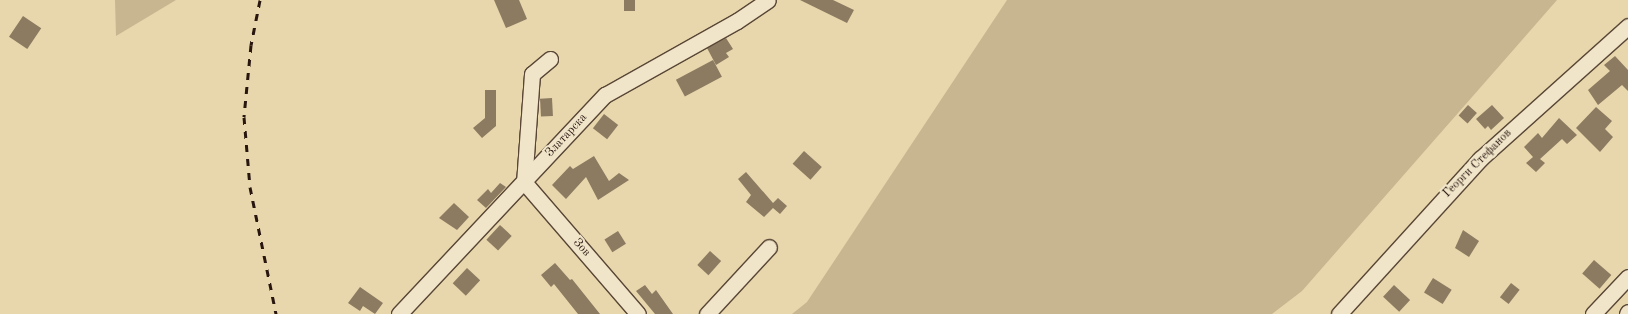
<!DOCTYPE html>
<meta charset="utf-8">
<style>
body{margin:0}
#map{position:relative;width:1628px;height:314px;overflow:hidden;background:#e8d7ac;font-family:"Old Standard TT",serif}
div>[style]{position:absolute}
.green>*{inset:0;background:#c8b691}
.building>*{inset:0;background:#8c7a61;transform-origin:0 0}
.roads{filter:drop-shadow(1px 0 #594636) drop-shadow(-1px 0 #594636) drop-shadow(0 1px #594636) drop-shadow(0 -1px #594636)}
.minor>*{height:15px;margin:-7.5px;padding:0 7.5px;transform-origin:7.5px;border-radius:7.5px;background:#f0e5c9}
.rail>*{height:3px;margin-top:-1.5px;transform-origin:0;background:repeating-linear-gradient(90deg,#29160f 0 7px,transparent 0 14px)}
span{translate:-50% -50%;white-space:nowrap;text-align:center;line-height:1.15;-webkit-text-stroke:4px #f0e5c9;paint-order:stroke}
.street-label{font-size:12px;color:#29160f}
</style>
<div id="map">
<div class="green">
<div style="clip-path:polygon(115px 0,176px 0,116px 36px)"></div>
<div style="clip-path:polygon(1007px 0,1557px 0,1302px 291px,1272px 314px,792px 314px,807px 302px)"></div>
</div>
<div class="building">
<div style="clip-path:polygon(494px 0,519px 0,527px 19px,506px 28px)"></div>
<div style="left:624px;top:0;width:11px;height:11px"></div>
<div style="clip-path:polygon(800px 0,833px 0,854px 10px,847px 23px)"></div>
<div style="left:23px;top:16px;width:22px;height:25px;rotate:34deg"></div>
<div style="clip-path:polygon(726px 38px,733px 49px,726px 53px,729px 57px,716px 65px,707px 48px)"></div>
<div style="clip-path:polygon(1615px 56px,1628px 70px,1628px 91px,1622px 85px,1598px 105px,1588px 90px,1610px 71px,1604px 65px)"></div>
<div style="left:713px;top:60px;width:19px;height:42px;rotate:62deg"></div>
<div style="clip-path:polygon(485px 90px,496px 90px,496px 126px,482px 138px,473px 128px,485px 118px)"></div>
<div style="left:552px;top:98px;width:18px;height:12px;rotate:87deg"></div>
<div style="left:1468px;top:105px;width:12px;height:14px;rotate:42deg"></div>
<div style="clip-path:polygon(1492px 105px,1504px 118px,1491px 130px,1488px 126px,1485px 129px,1476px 119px)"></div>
<div style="clip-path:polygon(1596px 107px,1612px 121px,1605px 129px,1613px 137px,1600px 152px,1576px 128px)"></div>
<div style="left:604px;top:114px;width:18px;height:18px;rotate:38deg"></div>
<div style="clip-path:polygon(1559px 118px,1577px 135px,1567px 144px,1562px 139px,1540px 159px,1545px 163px,1536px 172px,1526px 163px,1533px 157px,1524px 147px,1538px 133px,1542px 138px)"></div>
<div style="left:804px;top:151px;width:24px;height:17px;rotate:42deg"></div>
<div style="clip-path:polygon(594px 156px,609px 181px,619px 173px,629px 180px,598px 200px,586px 177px,566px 199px,552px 185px,570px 166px,573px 169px)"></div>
<div style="clip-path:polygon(746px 172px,773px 203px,778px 198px,787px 206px,780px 214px,773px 208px,764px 217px,746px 202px,751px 195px,738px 179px)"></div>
<div style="clip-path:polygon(500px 183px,506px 187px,486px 208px,477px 200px,488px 189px,491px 193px)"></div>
<div style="clip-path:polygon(454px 203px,469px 217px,457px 230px,439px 218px)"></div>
<div style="left:500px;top:225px;width:16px;height:20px;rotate:43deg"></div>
<div style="clip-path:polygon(1463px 230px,1479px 241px,1469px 257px,1455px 248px)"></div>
<div style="left:618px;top:231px;width:15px;height:16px;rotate:58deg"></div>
<div style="left:710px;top:251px;width:15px;height:19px;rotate:42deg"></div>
<div style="left:1594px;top:260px;width:23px;height:18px;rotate:41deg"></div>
<div style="clip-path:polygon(555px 263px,570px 280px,572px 279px,600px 314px,578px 314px,554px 284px,551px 287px,541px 275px)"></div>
<div style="left:467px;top:268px;width:18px;height:21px;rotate:43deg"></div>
<div style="left:1433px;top:278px;width:22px;height:17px;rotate:32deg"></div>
<div style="left:1511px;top:283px;width:11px;height:18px;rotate:38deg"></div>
<div style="clip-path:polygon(645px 285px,652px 294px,656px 290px,673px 314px,655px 314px,636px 291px)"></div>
<div style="left:1394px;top:285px;width:22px;height:16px;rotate:43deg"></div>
<div style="clip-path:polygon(360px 287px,383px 303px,375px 314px,363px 306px,360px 311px,348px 303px)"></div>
</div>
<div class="roads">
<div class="minor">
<div style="left:550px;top:59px;width:23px;rotate:140deg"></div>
<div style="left:532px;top:74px;width:108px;rotate:94.2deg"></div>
<div style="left:524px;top:182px;width:174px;rotate:49.2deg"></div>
<div style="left:399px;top:314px;width:301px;rotate:-46.8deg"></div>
<div style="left:605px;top:95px;width:151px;rotate:-29.3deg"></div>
<div style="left:737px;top:21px;width:37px;rotate:-34deg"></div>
<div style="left:707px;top:314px;width:91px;rotate:-47.2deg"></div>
<div style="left:1339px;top:314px;width:210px;rotate:-47.7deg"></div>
<div style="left:1480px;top:159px;width:199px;rotate:-41.9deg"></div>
<div style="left:1593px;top:314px;width:51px;rotate:-46.6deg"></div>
<div style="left:1627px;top:314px;width:2px;rotate:-63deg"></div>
</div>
</div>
<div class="rail">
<div style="left:260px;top:0;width:46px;rotate:101.3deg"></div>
<div style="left:251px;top:45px;width:72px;rotate:95.6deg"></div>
<div style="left:244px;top:117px;width:70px;rotate:85.1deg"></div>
<div style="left:250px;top:187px;width:130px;rotate:78.4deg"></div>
</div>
<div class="street-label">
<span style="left:567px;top:136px;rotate:-47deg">Златарска</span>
<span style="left:1478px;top:164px;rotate:-45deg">Георги Стефанов</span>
<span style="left:581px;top:248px;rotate:49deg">Зов</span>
</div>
</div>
